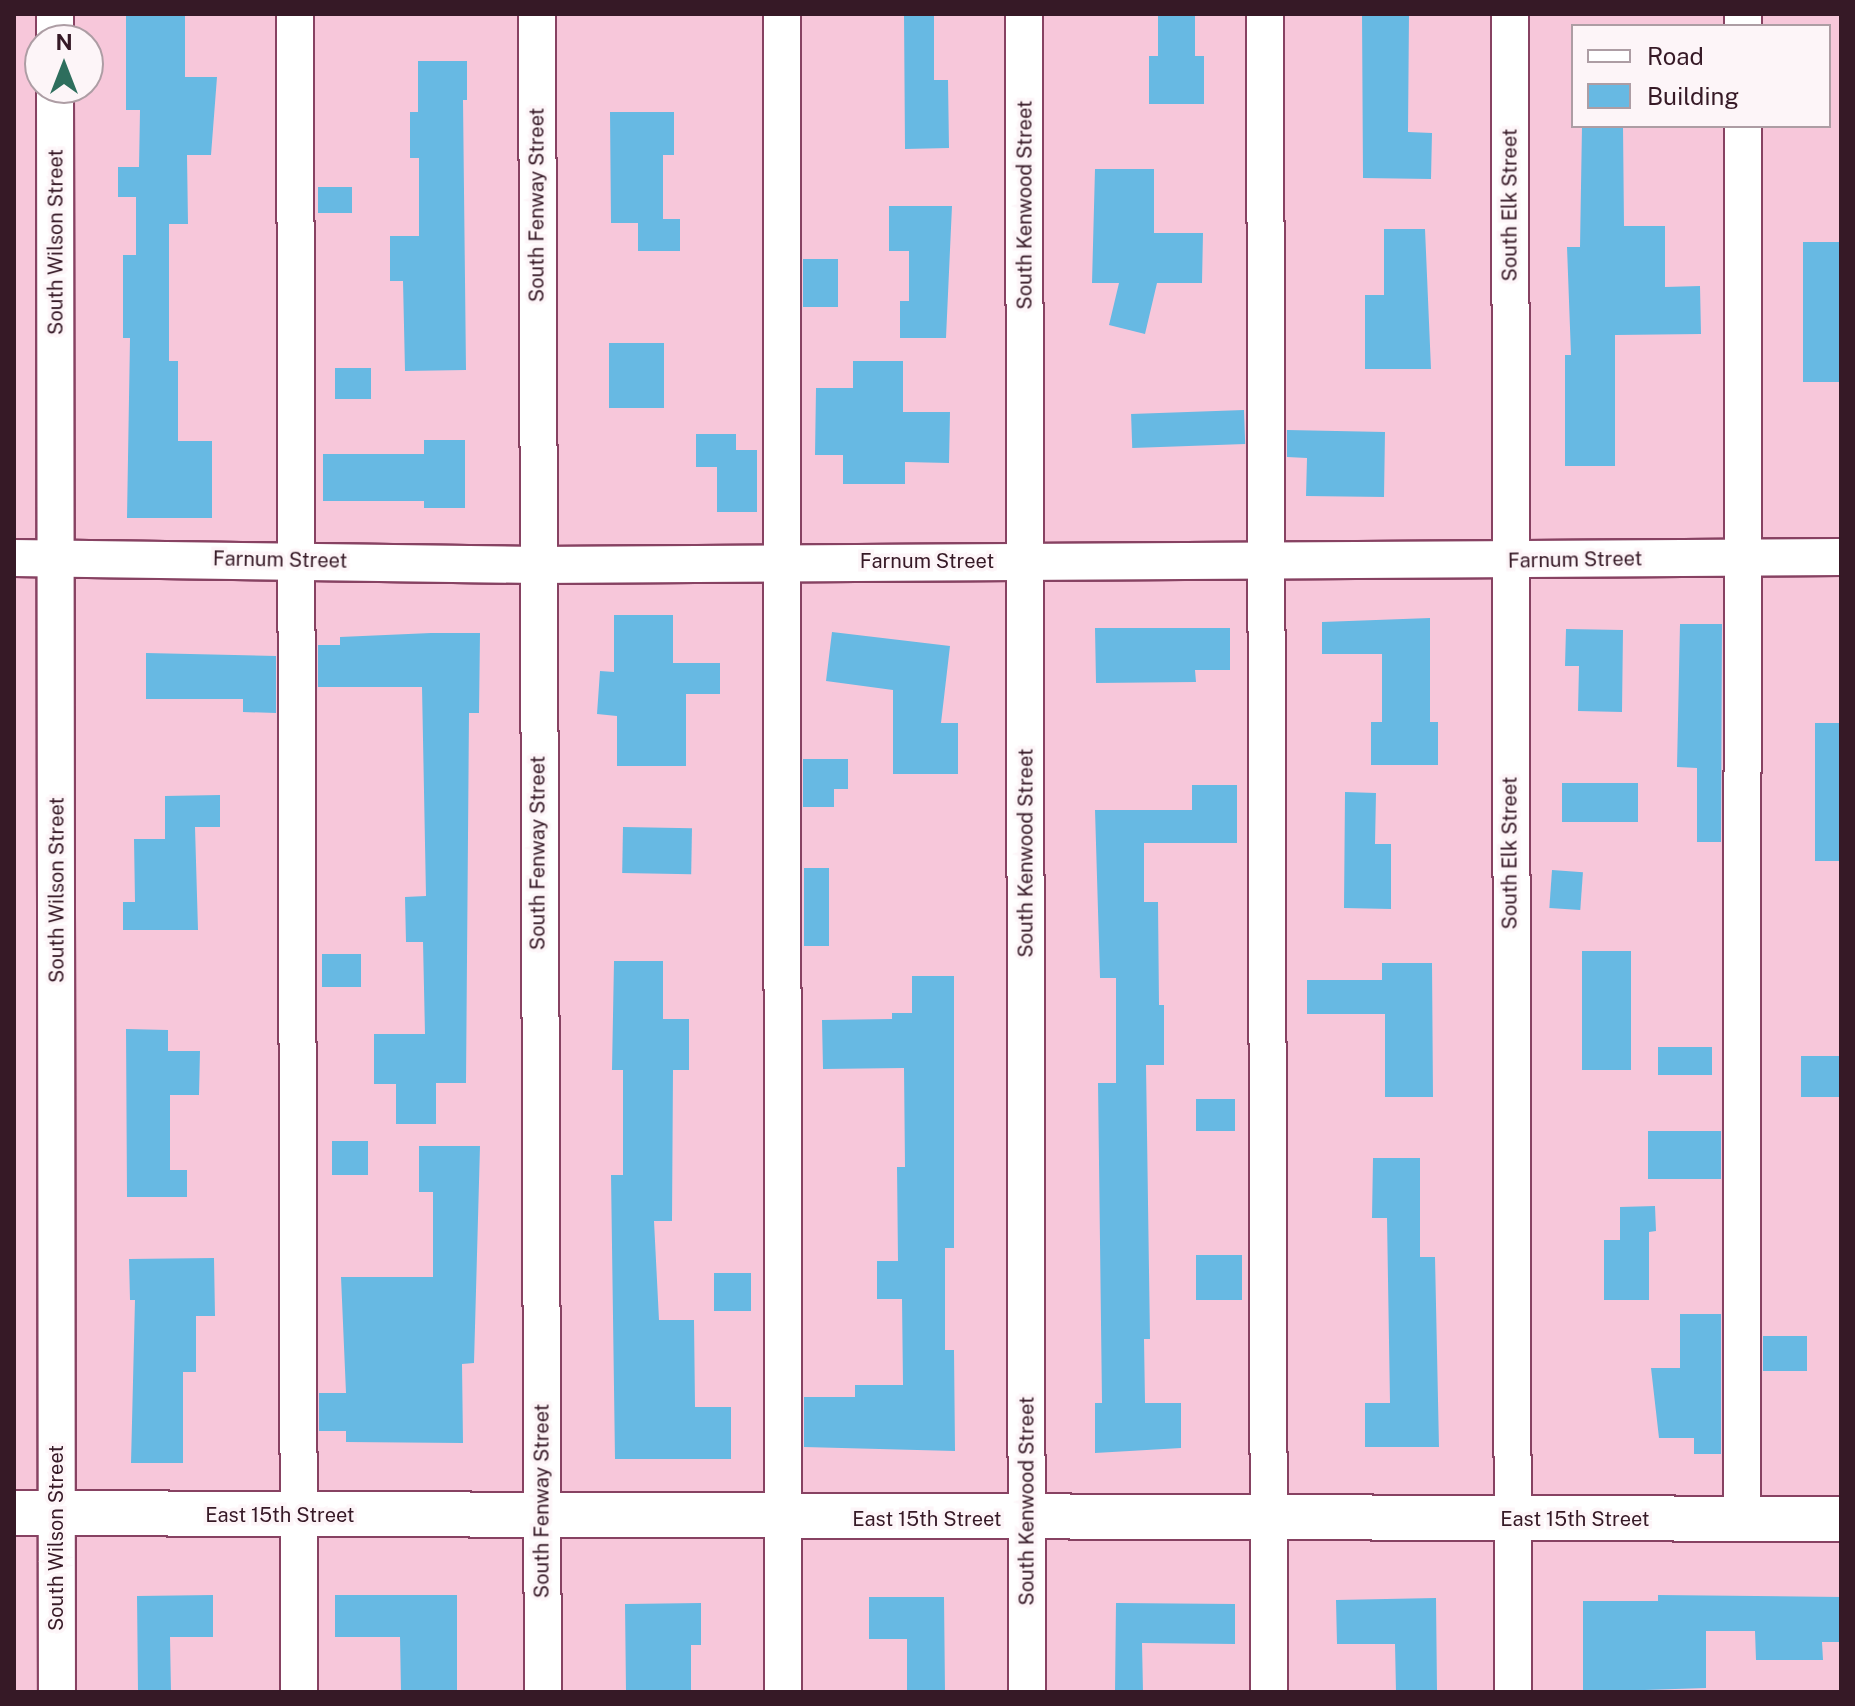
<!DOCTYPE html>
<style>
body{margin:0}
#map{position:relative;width:1855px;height:1706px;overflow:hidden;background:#f7c7da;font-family:"Public Sans",sans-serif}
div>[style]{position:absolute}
.building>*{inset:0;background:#67b9e3;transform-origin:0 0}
.roads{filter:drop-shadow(2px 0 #874262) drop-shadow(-2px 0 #874262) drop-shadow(0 2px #874262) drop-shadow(0 -2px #874262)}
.minor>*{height:36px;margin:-18px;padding:0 18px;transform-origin:18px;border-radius:18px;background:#fff}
.major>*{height:44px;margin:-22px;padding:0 22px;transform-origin:22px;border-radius:22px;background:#fff}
span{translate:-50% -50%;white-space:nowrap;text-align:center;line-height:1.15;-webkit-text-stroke:7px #fdf5f8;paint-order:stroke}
.street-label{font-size:20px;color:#361926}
.frame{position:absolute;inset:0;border:16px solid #361926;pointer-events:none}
.legend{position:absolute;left:1571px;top:24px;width:260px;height:104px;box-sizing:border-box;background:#fdf5f8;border:2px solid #ad9da4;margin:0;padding:10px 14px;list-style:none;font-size:24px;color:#361926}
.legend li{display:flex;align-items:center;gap:16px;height:40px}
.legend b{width:40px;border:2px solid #ad9da4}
.north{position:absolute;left:24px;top:24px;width:80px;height:80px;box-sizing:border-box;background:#fdf5f8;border:2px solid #ad9da4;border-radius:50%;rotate:0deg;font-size:22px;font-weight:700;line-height:32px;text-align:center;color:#361926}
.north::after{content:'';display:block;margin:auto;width:28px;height:36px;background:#2e6e5d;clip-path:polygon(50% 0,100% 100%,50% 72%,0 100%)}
</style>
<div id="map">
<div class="building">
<div style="clip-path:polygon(126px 14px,185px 14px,185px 77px,217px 77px,211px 155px,187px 155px,188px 224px,169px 224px,169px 361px,178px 361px,178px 441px,212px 441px,212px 518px,127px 518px,130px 338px,123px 338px,123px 255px,136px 255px,136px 197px,118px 197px,118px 167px,139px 167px,140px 110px,126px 110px)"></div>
<div style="clip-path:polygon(904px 14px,934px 14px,934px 80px,948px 80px,949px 148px,905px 149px)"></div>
<div style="clip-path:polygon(1158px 14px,1195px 14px,1195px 56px,1204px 56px,1204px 104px,1149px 104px,1149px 56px,1158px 56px)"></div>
<div style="clip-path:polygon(1362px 14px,1409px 14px,1408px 132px,1432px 133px,1431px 179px,1363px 178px)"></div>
<div style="clip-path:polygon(418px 61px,467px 61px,467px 100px,463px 100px,466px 370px,405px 371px,403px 281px,390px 281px,390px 236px,419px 236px,419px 158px,410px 158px,410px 112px,418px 112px)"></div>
<div style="clip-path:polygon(610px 112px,674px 112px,674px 155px,663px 155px,663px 219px,680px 219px,680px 251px,638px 251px,638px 223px,611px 223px)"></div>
<div style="clip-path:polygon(1582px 126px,1623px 126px,1624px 226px,1665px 226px,1665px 287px,1700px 286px,1701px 334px,1615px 335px,1615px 466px,1565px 466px,1565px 355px,1571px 355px,1567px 247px,1580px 247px)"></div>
<div style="clip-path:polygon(1095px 169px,1154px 169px,1154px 233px,1203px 233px,1202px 283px,1157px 283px,1145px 334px,1109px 325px,1119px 283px,1092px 283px)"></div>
<div style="left:318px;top:187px;width:34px;height:26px"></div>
<div style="clip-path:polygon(889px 206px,952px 206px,946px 338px,900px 338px,900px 301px,909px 301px,909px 251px,889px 251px)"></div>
<div style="clip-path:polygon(1384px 229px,1425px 229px,1431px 369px,1365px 369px,1365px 295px,1384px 295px)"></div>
<div style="left:1803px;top:242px;width:38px;height:140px"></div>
<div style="left:803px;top:259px;width:35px;height:48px"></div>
<div style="left:609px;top:343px;width:55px;height:65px"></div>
<div style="clip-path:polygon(853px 361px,903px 361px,903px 412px,950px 412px,949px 463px,905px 462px,905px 484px,843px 484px,843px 455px,815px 455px,816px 388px,853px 388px)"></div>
<div style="left:335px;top:368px;width:36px;height:31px"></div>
<div style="left:1244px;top:410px;width:34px;height:113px;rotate:88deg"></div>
<div style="clip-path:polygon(1287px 430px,1385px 432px,1384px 497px,1306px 496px,1307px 458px,1287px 457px)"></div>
<div style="clip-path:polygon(696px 434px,736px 434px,736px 450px,757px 450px,757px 512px,717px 512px,717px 467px,696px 467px)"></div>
<div style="clip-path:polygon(424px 440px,465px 440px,465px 508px,424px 508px,424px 501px,323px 501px,323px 454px,424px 454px)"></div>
<div style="clip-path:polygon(614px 615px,673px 615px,673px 663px,720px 663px,720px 694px,686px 694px,686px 766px,617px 766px,617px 716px,597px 714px,600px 671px,614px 672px)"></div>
<div style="clip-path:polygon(1430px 618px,1430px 722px,1438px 722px,1438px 765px,1371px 765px,1371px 722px,1382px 722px,1382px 654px,1322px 654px,1322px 622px)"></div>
<div style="clip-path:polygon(1680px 624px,1722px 624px,1721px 842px,1697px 842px,1697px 768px,1677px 767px)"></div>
<div style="clip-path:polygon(1095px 628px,1230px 628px,1230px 670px,1195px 670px,1196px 682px,1096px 683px)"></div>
<div style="clip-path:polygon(1566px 629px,1623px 630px,1622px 712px,1578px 711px,1579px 666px,1565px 666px)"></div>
<div style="clip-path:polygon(832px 632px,950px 646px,941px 723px,958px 723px,958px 774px,893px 774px,893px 690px,826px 681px)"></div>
<div style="clip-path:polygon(431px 633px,480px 633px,479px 713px,469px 713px,466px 1083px,436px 1083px,436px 1124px,396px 1124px,396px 1084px,374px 1084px,374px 1034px,425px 1034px,423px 942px,406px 942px,405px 897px,426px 896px,422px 687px,318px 687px,318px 645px,340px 645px,340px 637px)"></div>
<div style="clip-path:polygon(146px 653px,276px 656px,276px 713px,243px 712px,243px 699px,146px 699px)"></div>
<div style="left:1815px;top:723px;width:26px;height:138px"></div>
<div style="clip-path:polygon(803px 759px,848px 759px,848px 789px,834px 789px,834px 807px,803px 807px)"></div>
<div style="left:1562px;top:783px;width:76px;height:39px"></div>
<div style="clip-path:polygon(1192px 785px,1237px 785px,1237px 843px,1144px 843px,1144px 902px,1158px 902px,1159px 1005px,1164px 1005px,1164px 1065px,1146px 1065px,1150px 1339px,1144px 1339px,1145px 1403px,1181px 1403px,1181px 1448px,1095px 1453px,1095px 1403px,1102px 1403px,1098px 1083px,1116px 1083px,1116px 978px,1100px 978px,1095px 810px,1192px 810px)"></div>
<div style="clip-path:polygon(1345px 792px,1376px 793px,1375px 844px,1391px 844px,1391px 909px,1344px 908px)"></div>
<div style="clip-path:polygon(220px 795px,220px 827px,195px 827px,198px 930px,123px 930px,123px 902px,135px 902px,134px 839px,165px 839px,165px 796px)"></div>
<div style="left:623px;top:827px;width:69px;height:46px;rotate:1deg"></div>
<div style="left:804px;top:868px;width:25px;height:78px"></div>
<div style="left:1552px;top:870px;width:31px;height:38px;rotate:4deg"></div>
<div style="left:1582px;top:951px;width:49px;height:119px"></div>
<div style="left:361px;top:954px;width:33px;height:39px;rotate:90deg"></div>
<div style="clip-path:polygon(614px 961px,663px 961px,663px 1019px,689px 1019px,689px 1070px,673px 1070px,672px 1221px,654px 1221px,659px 1320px,694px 1320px,695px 1407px,731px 1407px,731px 1459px,615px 1459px,611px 1175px,623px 1175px,623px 1070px,612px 1070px)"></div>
<div style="clip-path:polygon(1382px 963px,1432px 963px,1433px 1097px,1385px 1097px,1385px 1014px,1307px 1014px,1307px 980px,1382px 980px)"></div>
<div style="clip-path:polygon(912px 976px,954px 976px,954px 1248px,945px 1248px,945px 1350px,954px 1350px,955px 1451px,804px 1447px,804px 1397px,855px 1397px,855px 1385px,903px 1385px,902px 1299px,877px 1299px,877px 1261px,898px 1261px,897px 1167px,905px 1167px,904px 1068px,823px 1069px,822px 1020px,892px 1019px,892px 1013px,912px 1013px)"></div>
<div style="clip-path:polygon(126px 1029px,168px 1030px,168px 1051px,200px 1051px,199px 1095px,170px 1095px,170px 1170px,187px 1170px,187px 1197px,127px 1197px)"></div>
<div style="left:1658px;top:1047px;width:54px;height:28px"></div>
<div style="left:1801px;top:1056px;width:40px;height:41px"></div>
<div style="left:1196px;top:1099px;width:39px;height:32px"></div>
<div style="left:1648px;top:1131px;width:73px;height:48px"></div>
<div style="left:332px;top:1141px;width:36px;height:34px"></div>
<div style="clip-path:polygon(419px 1146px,480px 1146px,474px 1363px,462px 1364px,463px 1443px,346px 1442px,346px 1431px,319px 1431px,319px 1393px,346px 1393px,341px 1277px,433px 1277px,433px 1192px,419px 1192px)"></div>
<div style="clip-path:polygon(1373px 1158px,1420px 1158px,1420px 1257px,1435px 1257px,1439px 1447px,1365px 1447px,1365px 1403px,1390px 1403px,1387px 1218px,1372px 1218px)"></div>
<div style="clip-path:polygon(1655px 1206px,1656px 1231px,1649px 1232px,1649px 1300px,1604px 1300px,1604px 1240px,1620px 1240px,1620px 1207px)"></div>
<div style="left:1196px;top:1255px;width:46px;height:45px"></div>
<div style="clip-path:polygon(214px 1258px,215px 1316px,196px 1316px,196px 1372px,183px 1372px,183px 1463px,131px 1463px,135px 1300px,130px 1300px,129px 1259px)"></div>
<div style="left:714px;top:1273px;width:37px;height:38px"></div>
<div style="clip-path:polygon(1680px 1314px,1721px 1314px,1721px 1454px,1694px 1454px,1694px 1438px,1659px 1438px,1651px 1368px,1680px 1368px)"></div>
<div style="left:1763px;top:1336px;width:44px;height:35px"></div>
<div style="clip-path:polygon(213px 1595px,213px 1637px,170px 1637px,171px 1692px,138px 1692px,137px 1596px)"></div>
<div style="clip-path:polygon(335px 1595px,457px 1595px,457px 1692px,401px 1692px,400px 1637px,335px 1637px)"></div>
<div style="clip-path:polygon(1658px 1595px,1841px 1597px,1841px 1642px,1822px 1642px,1823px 1660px,1756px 1660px,1755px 1631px,1706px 1631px,1706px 1688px,1583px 1692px,1583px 1601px,1658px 1601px)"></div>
<div style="clip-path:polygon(869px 1597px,944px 1597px,945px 1692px,907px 1692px,907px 1639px,869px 1639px)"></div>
<div style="clip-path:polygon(1436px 1598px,1437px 1692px,1396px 1692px,1395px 1644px,1337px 1644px,1336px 1600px)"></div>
<div style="clip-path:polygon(701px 1603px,701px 1645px,691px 1645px,691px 1692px,626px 1692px,625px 1604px)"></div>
<div style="clip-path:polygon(1116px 1603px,1235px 1604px,1235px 1644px,1142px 1643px,1143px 1692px,1115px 1692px)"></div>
</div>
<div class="roads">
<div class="minor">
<div style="left:55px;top:14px;width:26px;rotate:90deg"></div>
<div style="left:295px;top:14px;width:1678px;rotate:89.86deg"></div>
<div style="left:537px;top:14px;width:1678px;rotate:89.8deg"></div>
<div style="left:782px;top:14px;width:1678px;rotate:89.97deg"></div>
<div style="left:1024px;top:14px;width:1678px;rotate:89.9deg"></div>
<div style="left:1265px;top:14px;width:1678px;rotate:89.86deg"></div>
<div style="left:1510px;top:14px;width:1678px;rotate:89.9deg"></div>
<div style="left:1743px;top:26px;width:12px;rotate:-90deg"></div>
<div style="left:55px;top:88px;width:1604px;rotate:89.93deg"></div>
<div style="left:14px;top:558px;width:522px;rotate:0.77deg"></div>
<div style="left:536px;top:565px;width:1305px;rotate:-0.35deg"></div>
<div style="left:1742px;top:1518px;width:1392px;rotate:-89.96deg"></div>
</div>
<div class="major">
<div style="left:14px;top:1513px;width:1827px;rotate:0.19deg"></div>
</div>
</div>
<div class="street-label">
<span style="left:537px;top:205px;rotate:-90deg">South Fenway Street</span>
<span style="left:1025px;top:205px;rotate:-90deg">South Kenwood Street</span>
<span style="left:1510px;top:205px;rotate:-90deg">South Elk Street</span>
<span style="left:56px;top:242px;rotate:-90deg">South Wilson Street</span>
<span style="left:280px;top:560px;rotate:1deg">Farnum Street</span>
<span style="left:1575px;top:560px;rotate:-1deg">Farnum Street</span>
<span style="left:927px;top:561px">Farnum Street</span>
<span style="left:538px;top:853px;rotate:-90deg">South Fenway Street</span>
<span style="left:1026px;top:853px;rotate:-90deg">South Kenwood Street</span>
<span style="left:1510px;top:853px;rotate:-90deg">South Elk Street</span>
<span style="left:57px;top:890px;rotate:-90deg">South Wilson Street</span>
<span style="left:542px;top:1501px;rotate:-90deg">South Fenway Street</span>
<span style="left:1027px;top:1501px;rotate:-90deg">South Kenwood Street</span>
<span style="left:280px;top:1515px">East 15th Street</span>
<span style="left:927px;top:1519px">East 15th Street</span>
<span style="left:1575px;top:1519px">East 15th Street</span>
<span style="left:56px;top:1538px;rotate:-90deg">South Wilson Street</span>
</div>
<div class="frame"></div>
<ul class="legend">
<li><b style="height:10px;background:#fff"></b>Road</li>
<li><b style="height:22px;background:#67b9e3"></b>Building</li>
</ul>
<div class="north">N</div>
</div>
